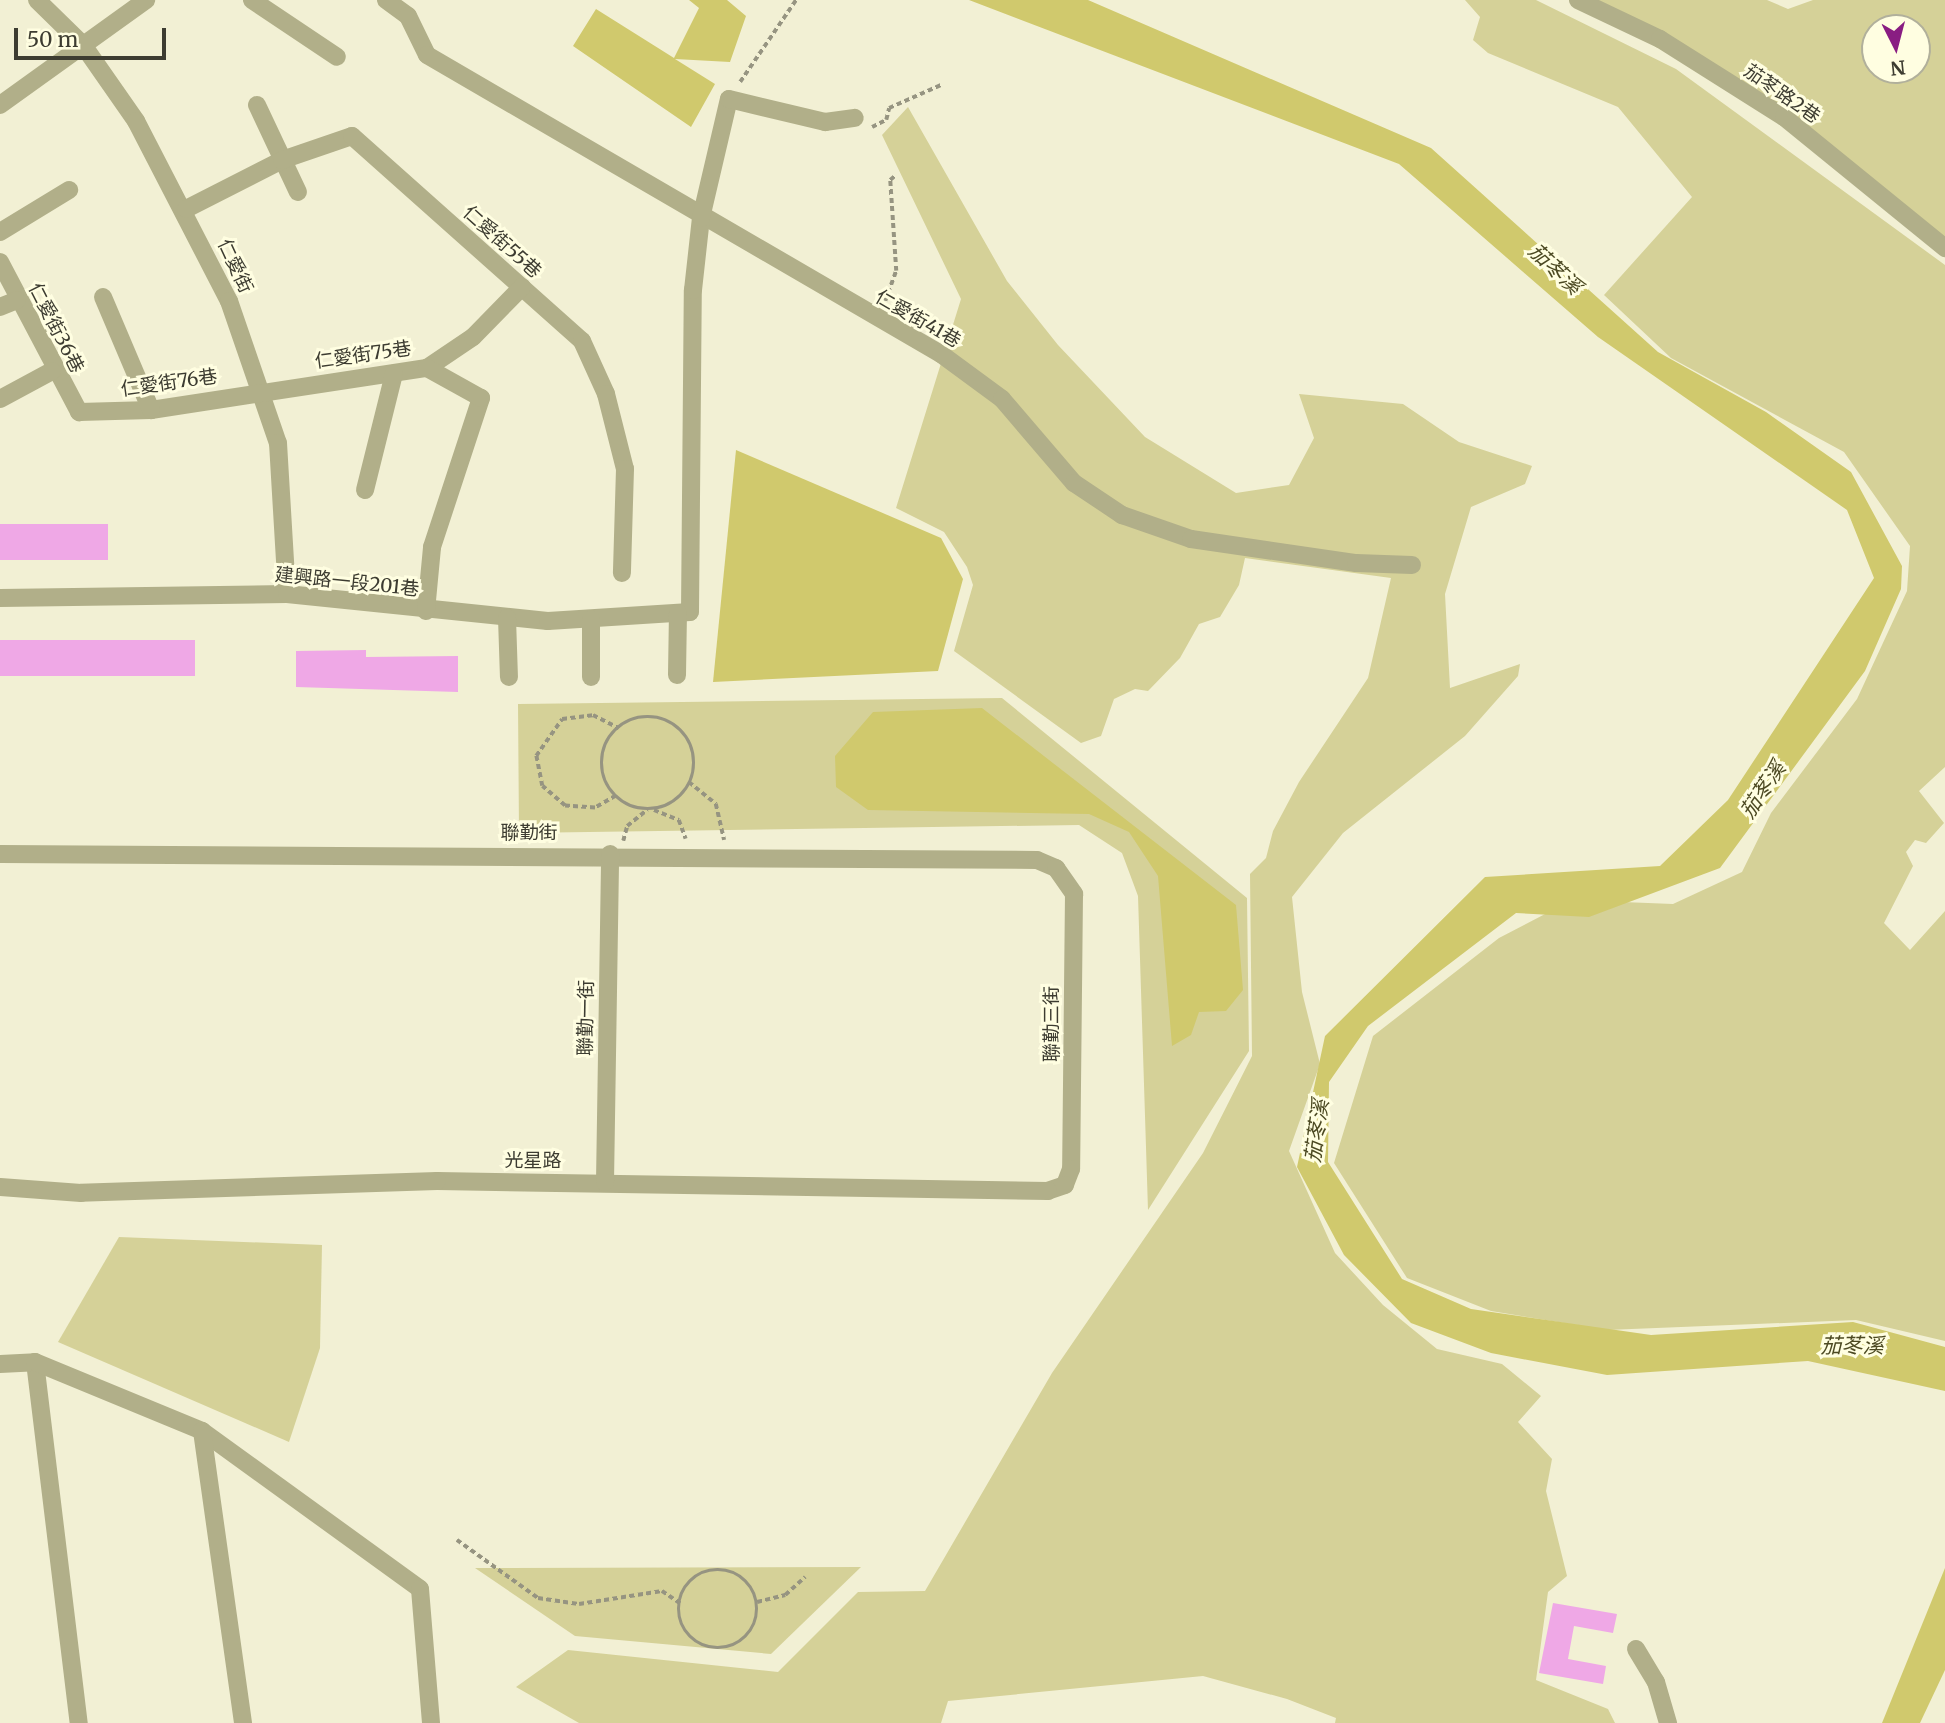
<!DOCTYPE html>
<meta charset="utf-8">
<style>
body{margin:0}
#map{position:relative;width:1945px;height:1723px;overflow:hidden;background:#f2f0d4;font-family:Merriweather,"Noto Sans TC",serif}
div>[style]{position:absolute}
.green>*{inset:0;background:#d5d198}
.water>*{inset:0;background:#d0c96d}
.building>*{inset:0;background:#efa8e6;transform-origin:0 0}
.path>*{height:3.5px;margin-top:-1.75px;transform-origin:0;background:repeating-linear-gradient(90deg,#969481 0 5px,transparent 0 8.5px)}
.path>.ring{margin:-1.75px;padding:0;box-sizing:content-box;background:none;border:3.5px solid #969481;border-radius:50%}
.minor>*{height:18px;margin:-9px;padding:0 9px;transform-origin:9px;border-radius:9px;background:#b1af89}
span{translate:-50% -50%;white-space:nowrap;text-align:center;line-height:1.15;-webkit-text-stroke:6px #fffee1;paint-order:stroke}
.street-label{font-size:19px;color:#3d3c31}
.water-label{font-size:21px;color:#4c4922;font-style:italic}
.north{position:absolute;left:1861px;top:14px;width:70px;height:70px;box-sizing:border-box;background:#fffee1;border:2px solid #b1b09b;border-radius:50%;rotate:174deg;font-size:19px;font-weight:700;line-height:28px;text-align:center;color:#3d3c31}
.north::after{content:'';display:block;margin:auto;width:24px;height:32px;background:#891d82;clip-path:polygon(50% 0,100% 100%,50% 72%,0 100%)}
.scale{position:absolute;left:14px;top:28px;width:152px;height:32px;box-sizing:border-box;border:4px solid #3d3c31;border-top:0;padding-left:9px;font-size:21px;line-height:24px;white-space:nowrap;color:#3d3c31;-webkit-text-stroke:5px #fffee1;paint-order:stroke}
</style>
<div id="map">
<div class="green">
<div style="clip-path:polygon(1465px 0,1536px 0,1676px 69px,1945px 265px,1945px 767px,1919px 791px,1944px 823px,1926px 843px,1915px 840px,1906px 852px,1913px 866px,1884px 923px,1910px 950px,1945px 911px,1945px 1341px,1856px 1320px,1607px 1330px,1491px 1311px,1407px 1278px,1334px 1163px,1373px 1036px,1499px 938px,1572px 900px,1673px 904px,1742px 872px,1771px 813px,1857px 699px,1907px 591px,1910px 546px,1844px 452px,1671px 358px,1604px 295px,1692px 197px,1618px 107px,1488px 53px,1473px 40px,1480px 17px)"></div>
<div style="clip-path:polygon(evenodd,1592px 0,1767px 0,1788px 9px,1813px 0,1945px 0,1945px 240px,1843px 158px,1592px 0,1875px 28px,1917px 28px,1917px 70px,1875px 70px,1875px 28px)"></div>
<div style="clip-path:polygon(908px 107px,1007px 281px,1058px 345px,1145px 437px,1236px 493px,1289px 485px,1314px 438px,1299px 394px,1403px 404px,1459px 442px,1532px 466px,1525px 484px,1471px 507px,1445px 594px,1450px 688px,1520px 664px,1518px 676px,1465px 736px,1343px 833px,1292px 897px,1302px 992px,1320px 1064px,1289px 1151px,1335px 1253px,1383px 1305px,1437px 1349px,1502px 1364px,1541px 1396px,1518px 1422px,1552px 1459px,1546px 1491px,1567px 1576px,1548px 1592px,1536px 1680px,1608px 1709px,1615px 1723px,1335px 1723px,1336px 1718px,1287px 1699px,1203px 1676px,948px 1701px,941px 1723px,579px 1723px,516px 1687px,568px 1650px,778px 1672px,858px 1592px,925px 1591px,1052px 1373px,1203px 1153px,1252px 1056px,1250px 874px,1266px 858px,1273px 831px,1299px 782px,1368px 678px,1391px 578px,1245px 558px,1239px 585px,1220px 617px,1199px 624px,1180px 658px,1148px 691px,1135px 689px,1114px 699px,1101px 736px,1081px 743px,954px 651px,973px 585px,967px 567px,944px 532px,896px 508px,961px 299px,882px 135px)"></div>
<div style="clip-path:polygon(1002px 698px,1247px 898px,1249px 1051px,1148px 1210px,1138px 896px,1122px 853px,1079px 825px,519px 833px,518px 704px)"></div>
<div style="clip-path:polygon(119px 1237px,322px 1245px,320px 1348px,289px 1442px,58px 1342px)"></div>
<div style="clip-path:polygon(861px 1567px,771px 1654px,575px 1636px,475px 1568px)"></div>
</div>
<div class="water">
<div style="clip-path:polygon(689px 0,727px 0,746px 16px,730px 62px,675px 59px,715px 84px,691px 127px,573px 46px,596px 9px,674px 58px,699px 8px)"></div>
<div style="clip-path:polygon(969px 0,1088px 0,1431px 148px,1658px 352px,1766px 412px,1851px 472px,1902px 566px,1901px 589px,1865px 671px,1720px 868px,1589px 917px,1516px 913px,1368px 1026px,1329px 1082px,1328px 1162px,1402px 1279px,1471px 1309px,1651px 1335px,1853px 1322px,1945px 1347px,1945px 1391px,1808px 1361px,1607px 1375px,1491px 1353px,1411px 1323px,1344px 1255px,1297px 1167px,1325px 1036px,1485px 877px,1660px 866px,1728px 800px,1874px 578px,1847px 510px,1598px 337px,1399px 164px)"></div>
<div style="clip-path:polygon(736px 450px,941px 538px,963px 579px,938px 671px,713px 682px)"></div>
<div style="clip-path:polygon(982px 708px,1236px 905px,1243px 990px,1226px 1011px,1199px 1012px,1191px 1035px,1172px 1046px,1158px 876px,1129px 832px,1089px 814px,868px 810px,836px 787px,835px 756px,873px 712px)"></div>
<div style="clip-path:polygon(1945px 1568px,1945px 1670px,1920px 1723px,1882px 1723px)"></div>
</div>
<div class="building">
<div style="left:108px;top:524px;width:36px;height:108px;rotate:90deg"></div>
<div style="left:195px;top:640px;width:36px;height:195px;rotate:90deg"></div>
<div style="clip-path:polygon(366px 650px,366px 657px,458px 656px,458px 692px,296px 687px,296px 651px)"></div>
<div style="clip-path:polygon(1553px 1603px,1617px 1614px,1613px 1633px,1574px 1626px,1568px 1659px,1606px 1666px,1603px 1684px,1539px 1673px)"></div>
</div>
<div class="path">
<div style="left:740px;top:82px;width:99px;rotate:-55.7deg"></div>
<div style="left:872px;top:127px;width:16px;rotate:-27deg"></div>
<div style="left:886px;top:120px;width:12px;rotate:-76deg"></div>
<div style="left:889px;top:108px;width:57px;rotate:-23.9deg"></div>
<div style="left:885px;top:301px;width:32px;rotate:-70deg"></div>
<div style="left:896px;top:271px;width:91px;rotate:-93.8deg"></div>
<div style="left:890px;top:180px;width:8px;rotate:-40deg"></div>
<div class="ring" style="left:602px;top:717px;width:88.5px;height:88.5px"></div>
<div style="left:689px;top:782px;width:35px;rotate:39deg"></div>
<div style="left:716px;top:804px;width:37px;rotate:77deg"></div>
<div style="left:616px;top:796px;width:24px;rotate:150deg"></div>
<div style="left:595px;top:808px;width:30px;rotate:-176deg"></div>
<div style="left:565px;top:806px;width:30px;rotate:-139deg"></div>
<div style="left:542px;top:786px;width:31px;rotate:-101deg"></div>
<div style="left:536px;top:756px;width:45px;rotate:-54.9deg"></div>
<div style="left:562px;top:719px;width:31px;rotate:-7deg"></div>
<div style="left:593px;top:715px;width:29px;rotate:27deg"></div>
<div style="left:654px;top:810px;width:27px;rotate:22deg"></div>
<div style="left:679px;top:820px;width:20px;rotate:70deg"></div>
<div style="left:623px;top:841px;width:16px;rotate:-75deg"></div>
<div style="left:627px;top:826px;width:26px;rotate:-39deg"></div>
<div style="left:457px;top:1540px;width:100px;rotate:35.6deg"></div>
<div style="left:538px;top:1598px;width:41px;rotate:8.3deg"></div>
<div style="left:579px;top:1604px;width:84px;rotate:-8.9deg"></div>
<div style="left:662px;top:1591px;width:22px;rotate:34deg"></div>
<div class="ring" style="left:679px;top:1570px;width:74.5px;height:74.5px"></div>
<div style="left:757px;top:1602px;width:29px;rotate:-14deg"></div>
<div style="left:785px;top:1595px;width:27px;rotate:-42deg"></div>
</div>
<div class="minor">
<div style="left:37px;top:0;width:64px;rotate:44.4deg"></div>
<div style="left:83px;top:45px;width:93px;rotate:55.1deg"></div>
<div style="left:136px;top:121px;width:203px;rotate:62.7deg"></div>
<div style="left:229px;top:301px;width:150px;rotate:71deg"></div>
<div style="left:278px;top:443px;width:151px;rotate:86.6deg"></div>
<div style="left:252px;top:0;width:102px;rotate:33.8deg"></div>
<div style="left:386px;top:0;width:27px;rotate:36deg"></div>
<div style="left:408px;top:16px;width:43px;rotate:64deg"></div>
<div style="left:427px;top:55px;width:595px;rotate:30.19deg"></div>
<div style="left:941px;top:354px;width:76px;rotate:36.4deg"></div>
<div style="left:1002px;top:399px;width:111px;rotate:49.4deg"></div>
<div style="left:1074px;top:483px;width:58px;rotate:33.7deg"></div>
<div style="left:1122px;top:515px;width:73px;rotate:19.2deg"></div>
<div style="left:1191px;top:539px;width:167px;rotate:8.3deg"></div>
<div style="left:1356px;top:563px;width:56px;rotate:2deg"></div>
<div style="left:1578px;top:0;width:91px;rotate:25.4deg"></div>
<div style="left:1660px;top:39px;width:146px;rotate:32.2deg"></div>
<div style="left:1784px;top:117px;width:208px;rotate:39.1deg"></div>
<div style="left:0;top:105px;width:180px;rotate:-35.7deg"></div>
<div style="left:257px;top:105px;width:96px;rotate:64.8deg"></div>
<div style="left:186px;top:209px;width:108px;rotate:-27deg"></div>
<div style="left:282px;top:160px;width:74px;rotate:-18.9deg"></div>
<div style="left:352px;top:136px;width:308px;rotate:41.7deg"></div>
<div style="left:582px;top:341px;width:58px;rotate:65.6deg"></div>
<div style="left:606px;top:394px;width:77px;rotate:75.8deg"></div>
<div style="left:625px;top:469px;width:104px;rotate:91.7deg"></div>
<div style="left:0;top:232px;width:81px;rotate:-31.3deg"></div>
<div style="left:0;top:262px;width:170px;rotate:62.2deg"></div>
<div style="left:79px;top:412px;width:72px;rotate:-1.6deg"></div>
<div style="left:151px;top:410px;width:279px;rotate:-8.7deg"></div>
<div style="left:427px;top:368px;width:55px;rotate:-34deg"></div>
<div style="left:473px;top:337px;width:70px;rotate:-45.6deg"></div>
<div style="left:103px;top:297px;width:123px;rotate:67deg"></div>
<div style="left:0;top:307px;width:18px;rotate:-22deg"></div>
<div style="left:0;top:399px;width:59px;rotate:-28.3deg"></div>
<div style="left:365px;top:490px;width:120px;rotate:-76deg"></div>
<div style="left:0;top:598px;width:287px;rotate:-0.8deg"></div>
<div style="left:287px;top:594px;width:262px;rotate:5.9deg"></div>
<div style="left:548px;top:621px;width:142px;rotate:-3.6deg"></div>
<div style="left:690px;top:612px;width:322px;rotate:-89.5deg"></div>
<div style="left:693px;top:290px;width:72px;rotate:-83.7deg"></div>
<div style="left:701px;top:218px;width:122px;rotate:-76.8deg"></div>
<div style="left:729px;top:99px;width:99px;rotate:13.5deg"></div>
<div style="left:825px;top:122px;width:30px;rotate:-8deg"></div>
<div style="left:426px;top:611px;width:64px;rotate:-84.6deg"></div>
<div style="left:432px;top:547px;width:157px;rotate:-71.8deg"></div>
<div style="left:481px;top:398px;width:62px;rotate:-150.9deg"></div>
<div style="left:507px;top:618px;width:59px;rotate:88.1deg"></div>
<div style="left:677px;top:675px;width:62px;rotate:-89.1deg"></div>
<div style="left:591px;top:677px;width:58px;rotate:-90deg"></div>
<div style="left:0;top:854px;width:1037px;rotate:0.33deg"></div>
<div style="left:1037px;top:860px;width:21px;rotate:23deg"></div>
<div style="left:1056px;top:868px;width:32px;rotate:55deg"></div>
<div style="left:1074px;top:894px;width:275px;rotate:90.6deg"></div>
<div style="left:1071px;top:1169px;width:17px;rotate:111deg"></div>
<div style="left:1065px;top:1185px;width:18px;rotate:161deg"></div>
<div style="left:1048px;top:1191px;width:611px;rotate:-179.06deg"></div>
<div style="left:437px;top:1181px;width:356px;rotate:178.1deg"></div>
<div style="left:81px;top:1193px;width:81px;rotate:-175.8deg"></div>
<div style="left:605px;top:1182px;width:328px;rotate:-89.1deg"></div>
<div style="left:35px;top:1362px;width:364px;rotate:83.1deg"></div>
<div style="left:0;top:1364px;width:35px;rotate:-3deg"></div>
<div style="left:35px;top:1362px;width:181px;rotate:22.4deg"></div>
<div style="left:202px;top:1431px;width:269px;rotate:35.9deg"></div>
<div style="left:420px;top:1589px;width:134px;rotate:85.3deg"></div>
<div style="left:202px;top:1431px;width:295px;rotate:82deg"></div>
<div style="left:1636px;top:1649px;width:39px;rotate:59deg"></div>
<div style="left:1656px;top:1682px;width:43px;rotate:73.7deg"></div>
</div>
<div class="street-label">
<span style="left:1782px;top:94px;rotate:35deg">茄苳路2巷</span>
<span style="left:502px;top:242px;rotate:42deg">仁愛街55巷</span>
<span style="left:235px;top:266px;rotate:65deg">仁愛街</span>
<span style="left:918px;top:319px;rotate:30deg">仁愛街41巷</span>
<span style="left:56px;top:328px;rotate:63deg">仁愛街36巷</span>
<span style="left:363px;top:355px;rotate:-8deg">仁愛街75巷</span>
<span style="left:169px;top:383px;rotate:-8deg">仁愛街76巷</span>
<span style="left:347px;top:582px;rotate:6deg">建興路一段201巷</span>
<span style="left:529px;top:833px">聯勤街</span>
<span style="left:586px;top:1018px;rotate:-89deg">聯勤一街</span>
<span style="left:1052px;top:1024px;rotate:-90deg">聯勤三街</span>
<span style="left:533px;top:1161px">光星路</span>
</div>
<div class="water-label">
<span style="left:1555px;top:269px;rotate:43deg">茄苳溪</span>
<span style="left:1763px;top:790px;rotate:-56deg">茄苳溪</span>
<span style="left:1317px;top:1131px;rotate:-82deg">茄苳溪</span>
<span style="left:1852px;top:1346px">茄苳溪</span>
</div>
<div class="north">N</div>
<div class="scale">50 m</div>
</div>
